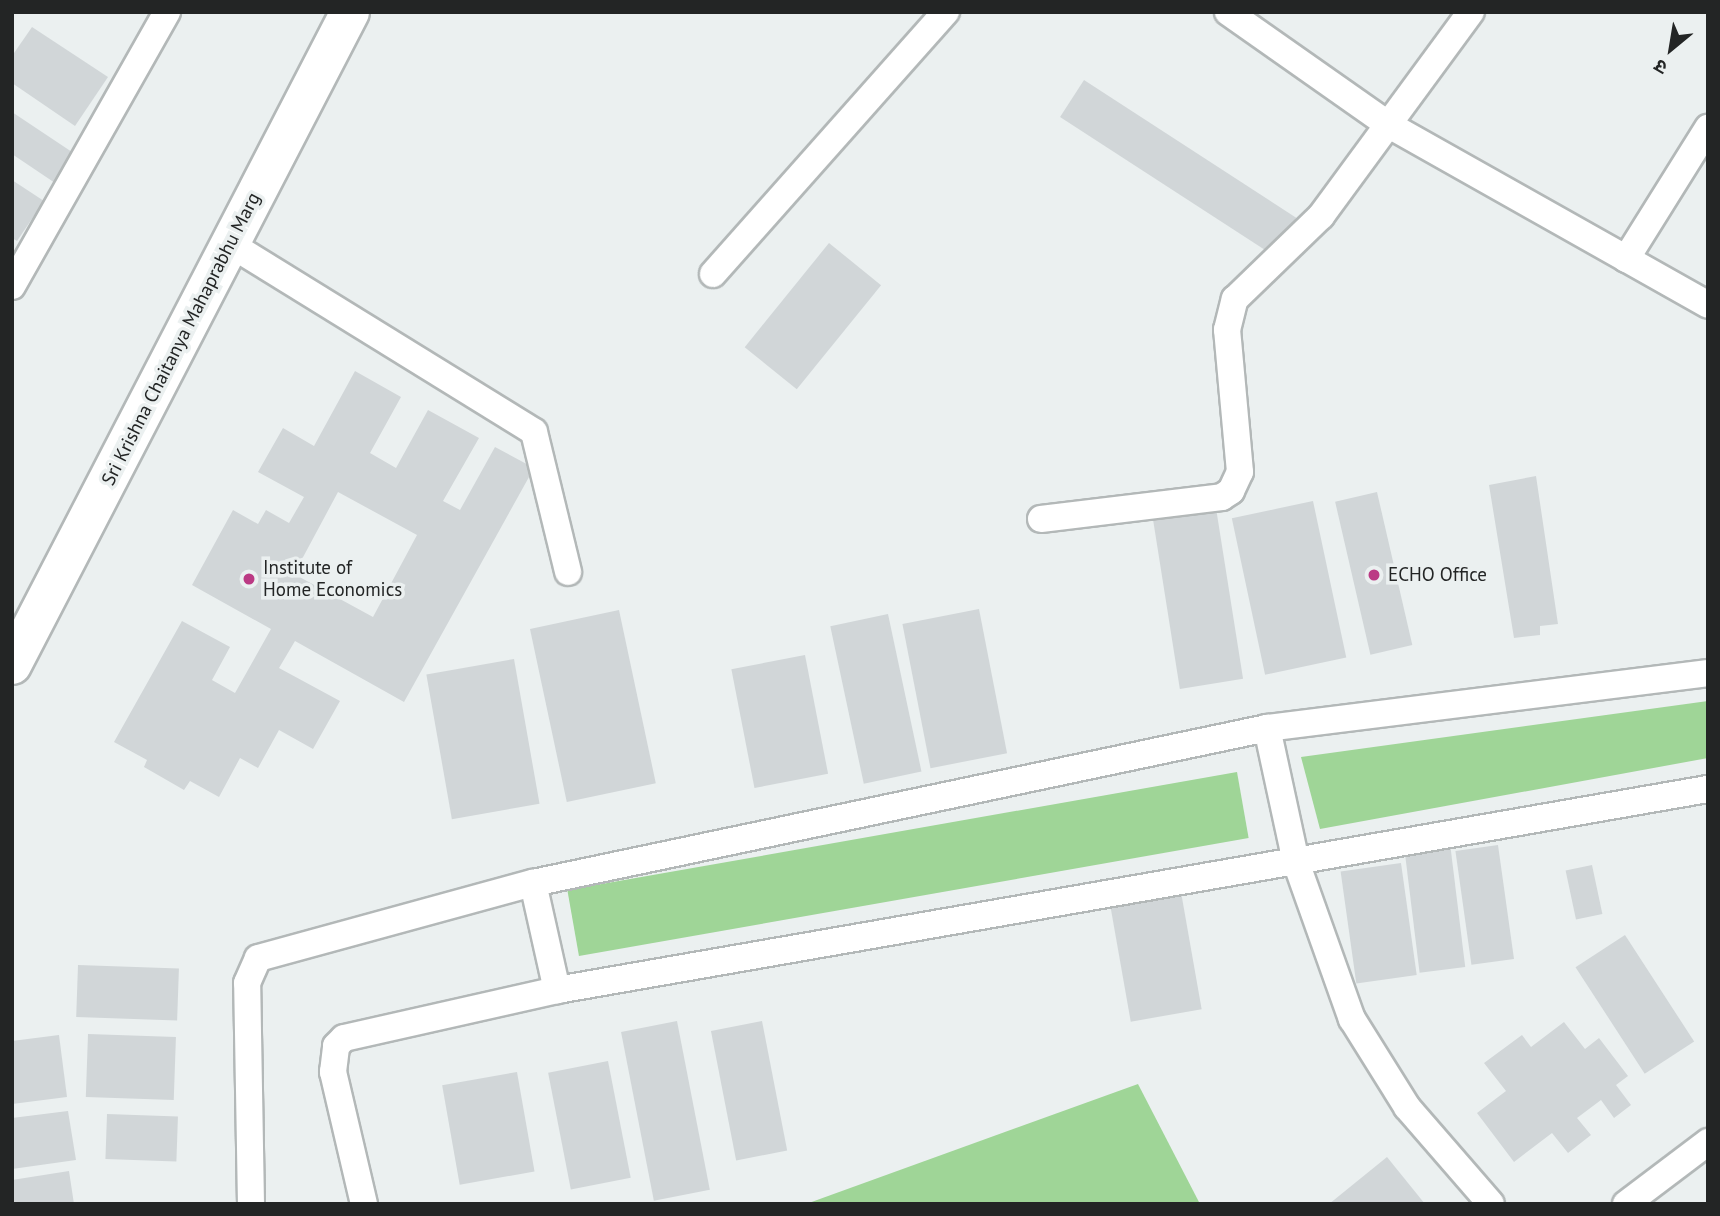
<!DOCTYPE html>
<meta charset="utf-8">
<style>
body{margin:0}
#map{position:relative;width:1720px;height:1216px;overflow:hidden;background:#ebf0f0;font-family:"PT Sans","Noto Sans Devanagari",sans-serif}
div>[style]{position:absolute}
.green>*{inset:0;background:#9fd597;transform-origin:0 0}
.building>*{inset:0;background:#d1d6d8;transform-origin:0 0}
.roads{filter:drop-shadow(2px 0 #b3b8b8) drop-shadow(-2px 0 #b3b8b8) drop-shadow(0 2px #b3b8b8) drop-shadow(0 -2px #b3b8b8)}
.street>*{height:26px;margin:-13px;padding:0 13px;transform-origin:13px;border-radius:13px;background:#fff}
.secondary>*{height:38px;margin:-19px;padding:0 19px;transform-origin:19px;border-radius:19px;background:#fff}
.dots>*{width:19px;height:19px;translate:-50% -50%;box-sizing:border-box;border:4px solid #ebf0f0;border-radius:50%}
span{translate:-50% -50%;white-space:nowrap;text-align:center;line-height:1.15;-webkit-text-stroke:7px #ebf0f0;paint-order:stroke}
.street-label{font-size:19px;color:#232525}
.poi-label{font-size:19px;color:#232525}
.left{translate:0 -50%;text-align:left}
.frame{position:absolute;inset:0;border:14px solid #232525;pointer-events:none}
.north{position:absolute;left:1636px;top:14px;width:70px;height:70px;-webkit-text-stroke:5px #ebf0f0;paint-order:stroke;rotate:210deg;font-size:19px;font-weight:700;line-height:28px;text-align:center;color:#232525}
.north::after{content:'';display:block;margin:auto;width:24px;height:32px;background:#232525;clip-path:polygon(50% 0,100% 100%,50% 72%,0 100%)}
</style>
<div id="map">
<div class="green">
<div style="clip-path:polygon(1708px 701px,1708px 758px,1320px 829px,1301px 757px)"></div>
<div style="left:1237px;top:772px;width:67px;height:680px;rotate:80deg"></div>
<div style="clip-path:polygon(1138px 1084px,1200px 1204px,806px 1204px)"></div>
</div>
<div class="building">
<div style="clip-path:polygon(32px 27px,108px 77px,75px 126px,12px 83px,12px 56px)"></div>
<div style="left:1084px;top:80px;width:253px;height:44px;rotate:33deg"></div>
<div style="clip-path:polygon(12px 112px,78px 156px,58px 185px,12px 154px)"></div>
<div style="clip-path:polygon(12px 180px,44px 201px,17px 241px,12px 238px)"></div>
<div style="left:829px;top:243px;width:67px;height:134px;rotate:39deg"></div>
<div style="clip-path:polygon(evenodd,355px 371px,401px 397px,370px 453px,396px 468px,428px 410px,479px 438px,443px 501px,460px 510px,495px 447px,534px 468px,404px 702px,295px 641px,279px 668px,340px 701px,313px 749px,279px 730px,258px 768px,240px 758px,219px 797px,190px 781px,184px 790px,144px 767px,147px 760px,114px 742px,182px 621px,230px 647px,212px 680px,235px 693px,271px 629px,192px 585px,233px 510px,258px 524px,266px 510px,289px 523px,304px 497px,258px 472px,283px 428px,314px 446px,355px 371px,338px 492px,417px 535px,373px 617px,294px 574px,338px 492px)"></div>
<div style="clip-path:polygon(1536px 476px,1558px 624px,1540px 626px,1540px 635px,1514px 638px,1489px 485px)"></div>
<div style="left:1377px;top:492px;width:157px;height:43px;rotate:77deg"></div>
<div style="left:1313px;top:501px;width:160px;height:83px;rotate:78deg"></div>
<div style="left:1216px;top:508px;width:173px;height:64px;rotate:81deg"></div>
<div style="left:979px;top:609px;width:147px;height:78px;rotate:79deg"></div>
<div style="left:619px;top:610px;width:177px;height:91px;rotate:78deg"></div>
<div style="left:888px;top:614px;width:161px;height:59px;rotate:78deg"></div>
<div style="left:805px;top:655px;width:121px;height:75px;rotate:79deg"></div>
<div style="left:514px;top:659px;width:147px;height:89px;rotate:80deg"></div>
<div style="left:1450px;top:843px;width:125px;height:46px;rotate:83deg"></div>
<div style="left:1498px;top:845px;width:115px;height:43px;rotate:82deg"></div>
<div style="left:1401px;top:863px;width:113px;height:61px;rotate:82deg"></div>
<div style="left:1592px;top:865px;width:50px;height:27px;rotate:78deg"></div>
<div style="left:1181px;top:892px;width:119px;height:72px;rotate:80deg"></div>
<div style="left:1625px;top:935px;width:127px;height:59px;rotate:57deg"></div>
<div style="left:78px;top:965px;width:101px;height:52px;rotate:2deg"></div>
<div style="left:677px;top:1021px;width:172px;height:57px;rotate:79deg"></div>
<div style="left:762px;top:1021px;width:132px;height:52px;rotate:79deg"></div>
<div style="clip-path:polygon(1564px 1022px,1585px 1049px,1599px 1038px,1628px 1076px,1616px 1085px,1631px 1105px,1614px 1118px,1601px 1100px,1577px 1118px,1591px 1135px,1568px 1153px,1552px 1133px,1514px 1162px,1477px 1113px,1506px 1091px,1484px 1063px,1522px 1035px,1531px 1047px)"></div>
<div style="left:88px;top:1034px;width:88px;height:63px;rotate:2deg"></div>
<div style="clip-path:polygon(59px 1035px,67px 1097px,12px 1104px,12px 1041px)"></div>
<div style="left:608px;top:1061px;width:119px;height:61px;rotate:79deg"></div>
<div style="left:517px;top:1072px;width:101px;height:76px;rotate:80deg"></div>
<div style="clip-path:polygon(68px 1111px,76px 1160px,12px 1169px,12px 1118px)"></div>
<div style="left:107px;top:1114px;width:71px;height:45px;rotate:2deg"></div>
<div style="clip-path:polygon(1387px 1157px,1425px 1204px,1329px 1204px)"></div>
<div style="clip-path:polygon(69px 1171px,74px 1204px,12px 1204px,12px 1180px)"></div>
</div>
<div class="roads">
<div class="street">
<div style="left:1228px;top:12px;width:197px;rotate:35.1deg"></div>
<div style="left:1389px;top:125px;width:366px;rotate:29.4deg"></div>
<div style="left:230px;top:244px;width:357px;rotate:31.7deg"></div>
<div style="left:534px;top:432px;width:144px;rotate:76.3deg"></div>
<div style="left:1626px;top:259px;width:155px;rotate:-58deg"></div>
<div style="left:713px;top:274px;width:351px;rotate:-48.4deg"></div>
<div style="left:12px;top:286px;width:315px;rotate:-60.5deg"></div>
<div style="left:1041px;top:519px;width:182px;rotate:-6.9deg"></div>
<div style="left:1222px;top:497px;width:11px;rotate:-34deg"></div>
<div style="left:1231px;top:491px;width:21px;rotate:-65deg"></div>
<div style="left:1240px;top:472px;width:143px;rotate:-95.2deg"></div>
<div style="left:1227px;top:330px;width:32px;rotate:-76deg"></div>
<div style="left:1235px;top:299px;width:120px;rotate:-44deg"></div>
<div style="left:1321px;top:216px;width:253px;rotate:-53.7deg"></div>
<div style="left:1267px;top:728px;width:137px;rotate:77.8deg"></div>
<div style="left:1296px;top:862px;width:167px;rotate:70.4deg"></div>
<div style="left:1352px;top:1019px;width:104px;rotate:58deg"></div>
<div style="left:1407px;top:1107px;width:128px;rotate:49.1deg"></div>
<div style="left:533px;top:883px;width:110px;rotate:77.4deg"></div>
<div style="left:251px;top:1204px;width:221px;rotate:-91deg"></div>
<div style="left:247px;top:983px;width:27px;rotate:-66deg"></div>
<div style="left:258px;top:958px;width:285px;rotate:-15.3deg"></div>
<div style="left:533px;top:883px;width:750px;rotate:-11.92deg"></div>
<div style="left:1267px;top:728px;width:444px;rotate:-7.1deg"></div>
<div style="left:364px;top:1204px;width:136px;rotate:-103.2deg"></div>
<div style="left:333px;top:1072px;width:26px;rotate:-83deg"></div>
<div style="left:336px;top:1046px;width:11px;rotate:-45deg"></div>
<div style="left:344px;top:1038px;width:218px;rotate:-12.7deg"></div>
<div style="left:557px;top:990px;width:1168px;rotate:-9.91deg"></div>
<div style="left:1626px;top:1204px;width:103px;rotate:-37.1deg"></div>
</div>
<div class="secondary">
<div style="left:12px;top:665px;width:735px;rotate:-62.63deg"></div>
</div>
</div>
<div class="dots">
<div style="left:1374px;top:575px;background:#bb3a84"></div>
<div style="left:249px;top:579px;background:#bb3a84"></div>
</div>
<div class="street-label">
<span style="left:181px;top:339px;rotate:-63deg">Sri Krishna Chaitanya Mahaprabhu Marg</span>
</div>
<div class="poi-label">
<span class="left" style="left:263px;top:579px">Institute of<br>Home Economics</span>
<span class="left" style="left:1388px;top:575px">ECHO Office</span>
</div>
<div class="frame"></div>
<div class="north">उ</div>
</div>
